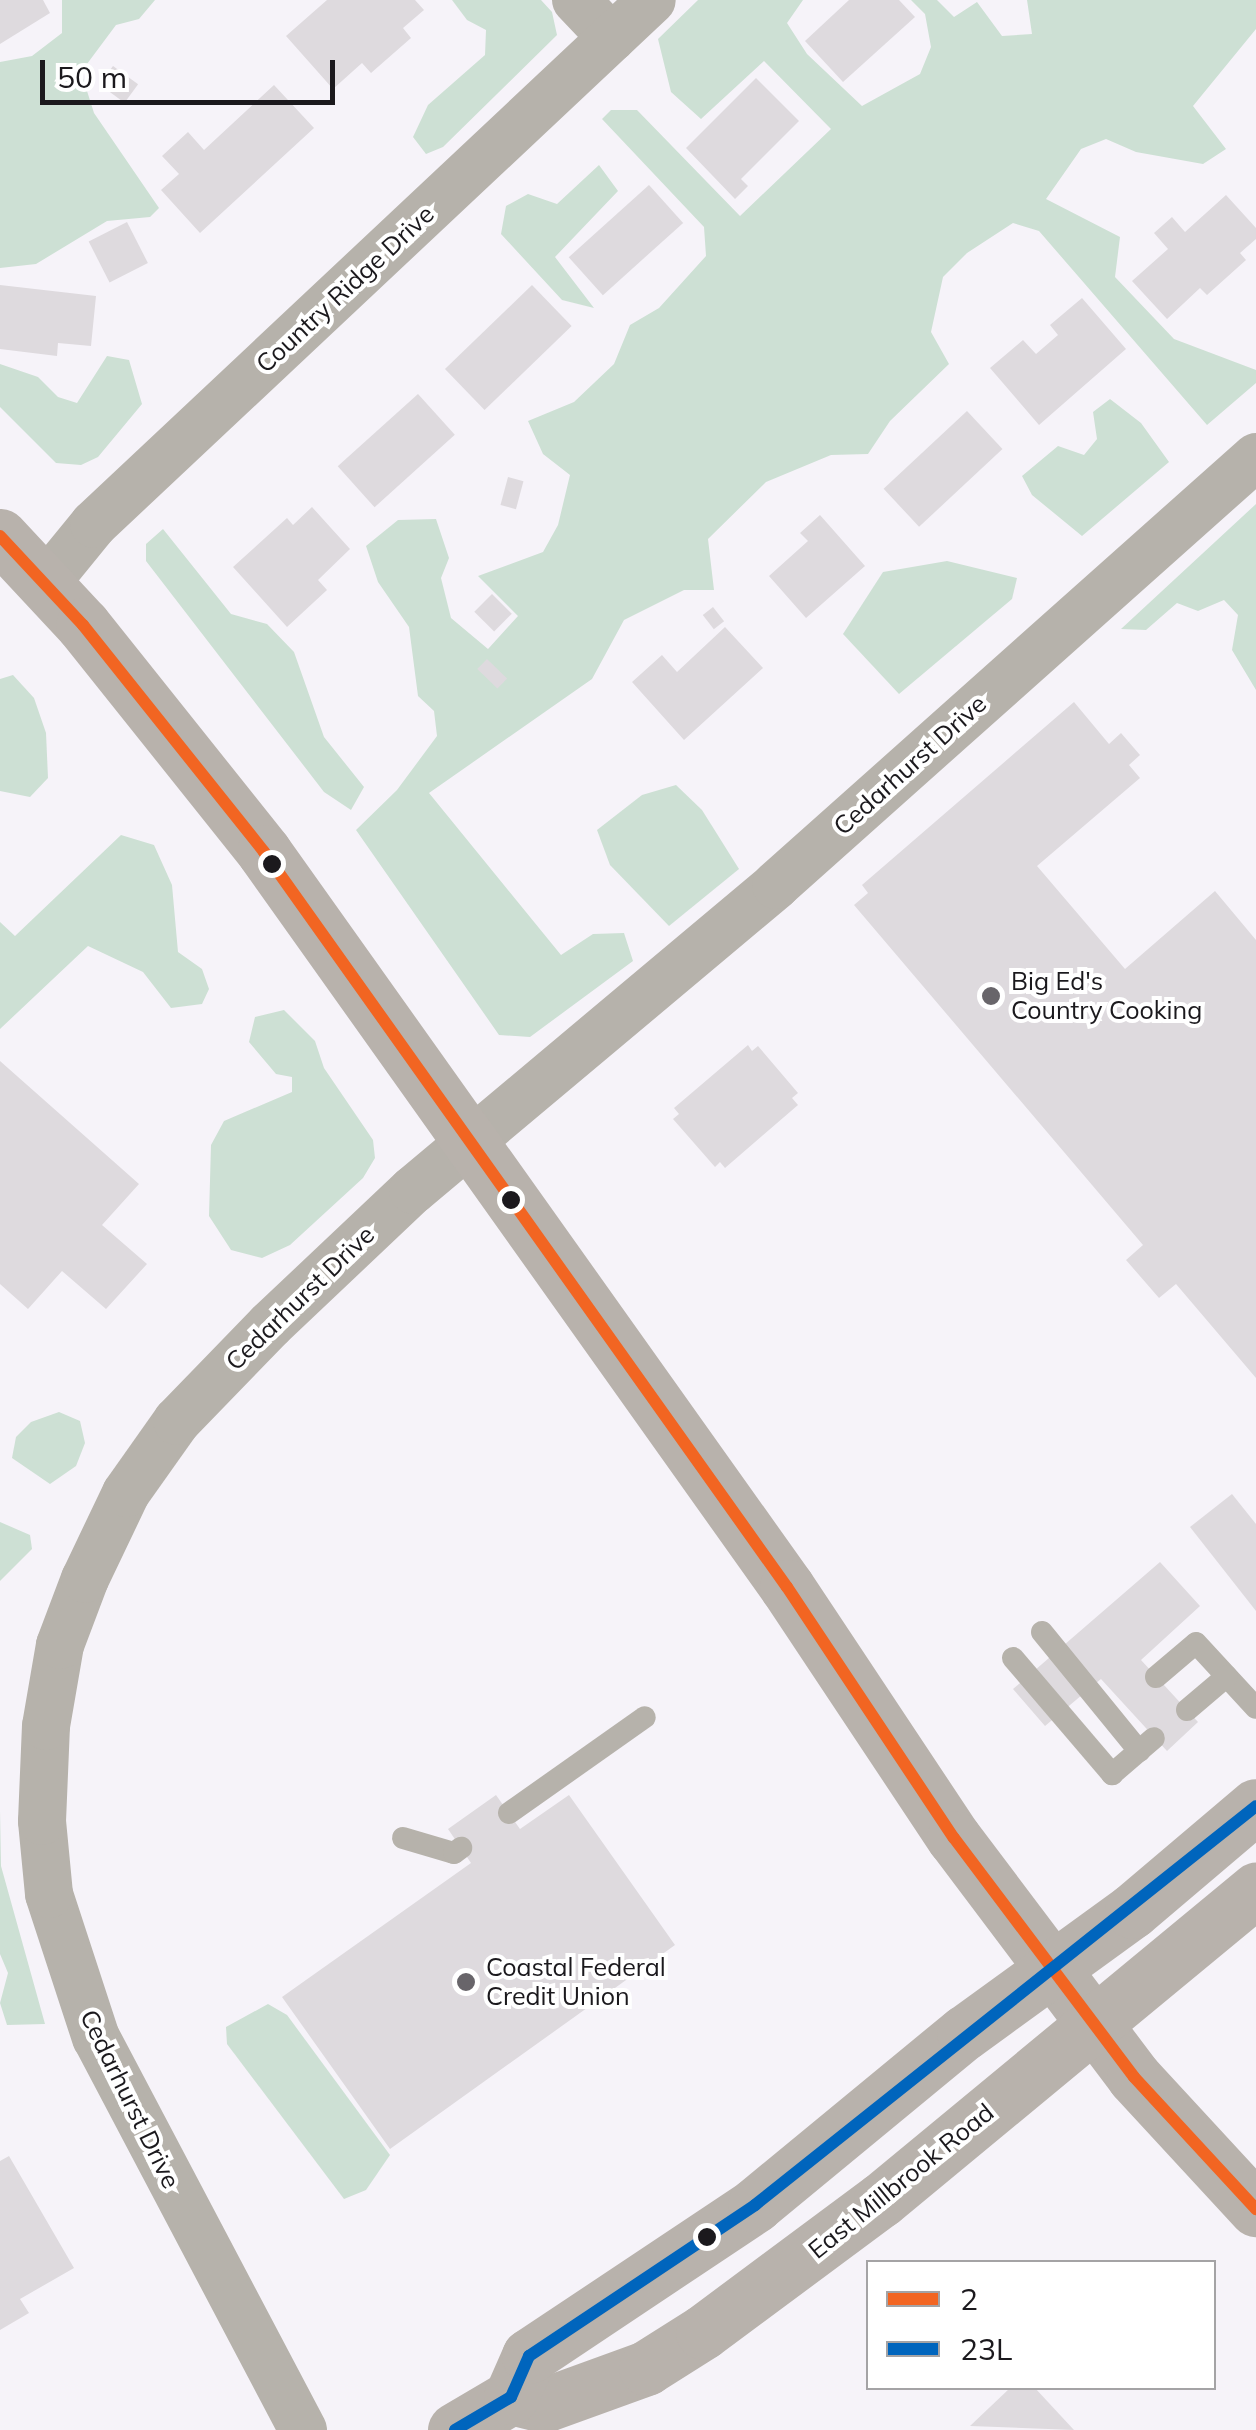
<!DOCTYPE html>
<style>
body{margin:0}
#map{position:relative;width:1256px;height:2430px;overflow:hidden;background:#f6f3f9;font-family:Mulish,sans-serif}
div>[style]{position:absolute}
.forest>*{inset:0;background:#cde0d4}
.building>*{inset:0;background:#dedade;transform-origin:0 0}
.lane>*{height:22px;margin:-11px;padding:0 11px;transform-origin:11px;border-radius:11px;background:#b6b2ab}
.street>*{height:48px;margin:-24px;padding:0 24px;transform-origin:24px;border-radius:24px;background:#b6b2ab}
.primary>*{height:55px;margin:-27.5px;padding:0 27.5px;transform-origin:27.5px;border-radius:27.5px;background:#b8b2ac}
.bus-1>*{height:12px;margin:-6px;padding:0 6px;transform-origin:6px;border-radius:6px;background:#f26522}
.bus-2>*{height:12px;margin:-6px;padding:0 6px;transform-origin:6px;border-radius:6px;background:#0065bd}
.dots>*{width:28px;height:28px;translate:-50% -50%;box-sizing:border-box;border:5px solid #fff;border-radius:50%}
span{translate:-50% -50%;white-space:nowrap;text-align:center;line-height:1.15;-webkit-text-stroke:8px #fff;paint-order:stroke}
.street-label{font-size:25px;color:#1b191d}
.poi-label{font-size:25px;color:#1b191d}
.left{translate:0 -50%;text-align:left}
.legend{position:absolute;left:866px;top:2260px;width:350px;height:130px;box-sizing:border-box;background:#fff;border:2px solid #a4a3a5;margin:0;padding:12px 18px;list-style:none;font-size:30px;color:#1b191d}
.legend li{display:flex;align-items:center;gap:20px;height:50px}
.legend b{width:50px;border:2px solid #a4a3a5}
.scale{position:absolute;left:40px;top:60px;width:295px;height:45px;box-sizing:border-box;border:5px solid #1b191d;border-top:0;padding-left:12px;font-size:30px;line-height:35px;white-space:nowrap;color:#1b191d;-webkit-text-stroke:8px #fff;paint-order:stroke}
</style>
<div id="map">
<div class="forest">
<div style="clip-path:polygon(62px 0,155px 0,139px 19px,116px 25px,81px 72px,94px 113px,159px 208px,150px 217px,107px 221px,36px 264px,0 268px,0 62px,32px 56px,62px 33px)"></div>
<div style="clip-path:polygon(452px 0,541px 0,552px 12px,557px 35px,443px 147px,426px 154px,413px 137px,428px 105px,485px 55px,486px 30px,467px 20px)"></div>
<div style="clip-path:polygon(698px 0,803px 0,787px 23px,807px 54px,862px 106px,920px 74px,931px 47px,925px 14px,911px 0,937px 0,954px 17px,977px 2px,1002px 36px,1032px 34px,1027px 0,1256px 0,1256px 29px,1193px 106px,1226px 149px,1203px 164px,1136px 152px,1106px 139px,1081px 149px,1046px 199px,1120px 237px,1115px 277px,1174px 339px,1256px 370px,1256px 383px,1207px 425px,1039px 231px,1013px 223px,967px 253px,943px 277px,931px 332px,949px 364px,890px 421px,868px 454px,831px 455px,766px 482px,708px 539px,714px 590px,684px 590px,624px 620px,592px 679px,429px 793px,561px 955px,593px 934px,624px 933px,633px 961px,530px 1037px,499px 1035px,356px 830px,397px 790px,437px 736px,434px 711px,418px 696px,409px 627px,378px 582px,366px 546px,398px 520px,436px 519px,449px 558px,441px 578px,451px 618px,488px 649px,518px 616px,478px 576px,543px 552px,558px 525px,570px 475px,543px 454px,528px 421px,574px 402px,614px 364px,630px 325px,659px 308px,706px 256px,704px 227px,602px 119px,611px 110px,637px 110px,740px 216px,831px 129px,764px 61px,701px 119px,671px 92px,658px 39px)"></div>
<div style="clip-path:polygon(599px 165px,618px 191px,555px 257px,594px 308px,562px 300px,501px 234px,506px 206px,528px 194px,557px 204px)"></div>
<div style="clip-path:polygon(107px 356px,129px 360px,142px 404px,98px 457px,81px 465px,56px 463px,0 407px,0 364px,38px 377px,58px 397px,77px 403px)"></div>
<div style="clip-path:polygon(1110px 399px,1141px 423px,1169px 462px,1082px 536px,1032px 495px,1022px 476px,1058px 446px,1084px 455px,1097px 439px,1093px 412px)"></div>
<div style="clip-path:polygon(1256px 504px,1256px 690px,1232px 650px,1238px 615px,1224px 600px,1198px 611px,1177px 603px,1146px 630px,1121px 629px)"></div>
<div style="clip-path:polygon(163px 529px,231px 614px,267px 624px,294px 652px,324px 737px,364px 787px,351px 810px,324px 792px,146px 561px,146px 544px)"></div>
<div style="clip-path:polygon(947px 561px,1017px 578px,1012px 599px,899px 694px,843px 634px,883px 572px)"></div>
<div style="clip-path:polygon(13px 675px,34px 698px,46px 733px,48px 778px,30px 797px,0 791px,0 679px)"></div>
<div style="clip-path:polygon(676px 785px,702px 810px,739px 869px,669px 926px,610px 865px,597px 830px,642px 795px)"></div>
<div style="clip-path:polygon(121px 835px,154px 845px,172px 885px,178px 952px,202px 969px,209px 989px,202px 1004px,171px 1008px,143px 972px,88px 946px,0 1029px,0 922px,15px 936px)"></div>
<div style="clip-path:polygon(284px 1010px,315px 1041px,324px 1068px,373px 1140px,375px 1158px,363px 1178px,290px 1245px,262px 1258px,231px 1250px,209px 1216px,211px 1145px,224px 1121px,292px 1092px,292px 1077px,276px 1074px,249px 1042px,255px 1017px)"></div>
<div style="clip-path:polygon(59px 1412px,80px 1421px,85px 1443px,76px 1466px,50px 1484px,12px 1458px,16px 1437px,31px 1422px)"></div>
<div style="clip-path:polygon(0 1522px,30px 1535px,32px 1549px,0 1581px)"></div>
<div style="clip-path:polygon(0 1810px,1px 1866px,45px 2024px,7px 2025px,0 2003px,8px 1973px,0 1954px)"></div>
<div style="clip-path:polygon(268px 2004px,287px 2015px,390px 2155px,366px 2190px,344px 2199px,227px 2044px,226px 2027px)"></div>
</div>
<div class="building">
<div style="clip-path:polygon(0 0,43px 0,50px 13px,0 44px)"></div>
<div style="clip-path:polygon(327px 0,415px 0,424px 10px,403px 28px,411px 38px,371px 73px,362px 63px,333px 89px,286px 36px)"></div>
<div style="clip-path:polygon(849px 0,899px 0,915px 17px,843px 82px,805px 41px)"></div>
<div style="left:113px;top:66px;width:31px;height:23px;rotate:36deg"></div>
<div style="clip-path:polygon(756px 78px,799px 121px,741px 179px,748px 186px,735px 199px,686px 148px)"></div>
<div style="clip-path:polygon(274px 85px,314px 128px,200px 233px,161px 190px,179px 174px,162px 156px,188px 132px,204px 150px)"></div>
<div style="left:649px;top:185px;width:51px;height:108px;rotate:48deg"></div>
<div style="clip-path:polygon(1226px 195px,1256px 228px,1256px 239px,1240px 253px,1246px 260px,1207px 295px,1200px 288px,1167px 319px,1132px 281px,1168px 249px,1154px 233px,1172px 217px,1185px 232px)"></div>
<div style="left:127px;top:222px;width:46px;height:43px;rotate:63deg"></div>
<div style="clip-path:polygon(0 285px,96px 296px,91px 346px,58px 343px,57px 356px,0 349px)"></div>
<div style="left:532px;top:285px;width:57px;height:121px;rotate:46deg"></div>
<div style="clip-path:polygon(1082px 298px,1126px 349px,1039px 425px,990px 368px,1023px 340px,1036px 354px,1058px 335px,1050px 325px)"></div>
<div style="left:418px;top:394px;width:55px;height:108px;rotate:48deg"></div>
<div style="left:967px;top:411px;width:52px;height:114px;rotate:47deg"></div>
<div style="left:508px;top:477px;width:16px;height:29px;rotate:15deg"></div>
<div style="clip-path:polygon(312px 507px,350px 549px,318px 580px,327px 590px,287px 627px,233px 567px,287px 518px,293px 525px)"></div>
<div style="clip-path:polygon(820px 515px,865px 566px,806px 618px,769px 576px,808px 541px,800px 533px)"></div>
<div style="left:492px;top:594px;width:28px;height:25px;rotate:45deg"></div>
<div style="left:713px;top:607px;width:18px;height:13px;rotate:52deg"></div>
<div style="clip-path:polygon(725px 627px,763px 668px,684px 740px,632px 682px,662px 655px,677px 672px)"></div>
<div style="left:487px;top:659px;width:28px;height:14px;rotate:44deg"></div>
<div style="clip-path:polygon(1074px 702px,1109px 744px,1121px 733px,1140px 755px,1129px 765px,1140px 778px,1037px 866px,1125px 969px,1215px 891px,1256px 940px,1256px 1378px,1176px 1284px,1159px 1298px,1126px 1260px,1143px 1245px,854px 905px,868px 893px,862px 885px)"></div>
<div style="clip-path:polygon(748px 1045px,752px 1051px,758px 1046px,798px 1093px,792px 1098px,798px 1105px,725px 1168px,720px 1162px,715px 1167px,673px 1119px,679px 1114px,674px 1108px)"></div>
<div style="clip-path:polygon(0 1061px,139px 1184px,102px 1225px,147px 1264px,106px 1309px,62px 1271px,28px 1309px,0 1284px)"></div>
<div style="clip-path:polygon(1232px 1494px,1256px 1524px,1256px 1611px,1190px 1527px)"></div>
<div style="clip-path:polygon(1160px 1562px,1200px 1606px,1141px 1660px,1198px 1722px,1167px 1751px,1101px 1679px,1045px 1726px,1013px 1689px)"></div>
<div style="clip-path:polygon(496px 1795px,520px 1829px,569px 1795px,675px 1945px,390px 2149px,282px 1997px,471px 1863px,448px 1829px)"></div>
<div style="clip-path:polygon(9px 2156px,74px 2268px,20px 2299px,29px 2313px,0 2330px,0 2161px)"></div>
<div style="clip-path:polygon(1010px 2388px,1035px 2388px,1074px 2430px,970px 2426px)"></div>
</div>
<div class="lane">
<div style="left:1042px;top:1632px;width:154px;rotate:50.8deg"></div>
<div style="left:1013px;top:1658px;width:153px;rotate:49.5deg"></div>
<div style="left:1112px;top:1774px;width:55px;rotate:-40.6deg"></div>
<div style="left:1156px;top:1677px;width:52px;rotate:-40.4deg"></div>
<div style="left:1196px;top:1643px;width:88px;rotate:47.3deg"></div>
<div style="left:1187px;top:1710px;width:52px;rotate:-40.4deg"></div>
<div style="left:509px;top:1813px;width:166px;rotate:-35.2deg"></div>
<div style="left:403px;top:1838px;width:53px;rotate:16.4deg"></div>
<div style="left:454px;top:1853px;width:9px;rotate:-36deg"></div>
</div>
<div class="street">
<div style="left:576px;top:0;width:52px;rotate:46.5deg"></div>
<div style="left:45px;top:584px;width:77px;rotate:-50.8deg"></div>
<div style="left:94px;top:524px;width:765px;rotate:-43.2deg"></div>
<div style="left:303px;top:2430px;width:443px;rotate:-117.8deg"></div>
<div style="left:96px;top:2038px;width:151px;rotate:-108.1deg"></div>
<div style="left:49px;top:1894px;width:73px;rotate:-95.5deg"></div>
<div style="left:42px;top:1821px;width:95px;rotate:-87.6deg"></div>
<div style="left:46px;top:1726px;width:82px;rotate:-80.2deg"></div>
<div style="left:60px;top:1645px;width:71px;rotate:-69.3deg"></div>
<div style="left:85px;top:1579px;width:95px;rotate:-64.5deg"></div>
<div style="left:126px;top:1493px;width:88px;rotate:-54.7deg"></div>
<div style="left:177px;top:1421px;width:134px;rotate:-45.9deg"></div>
<div style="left:270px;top:1325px;width:197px;rotate:-43.4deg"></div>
<div style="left:413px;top:1190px;width:474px;rotate:-40deg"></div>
<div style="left:776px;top:885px;width:643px;rotate:-41.72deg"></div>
</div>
<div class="primary">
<div style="left:0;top:536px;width:122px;rotate:47deg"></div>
<div style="left:83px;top:625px;width:290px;rotate:51.4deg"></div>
<div style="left:264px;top:852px;width:902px;rotate:54.57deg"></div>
<div style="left:787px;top:1587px;width:301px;rotate:56.4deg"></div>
<div style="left:954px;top:1838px;width:299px;rotate:53deg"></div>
<div style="left:1134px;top:2077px;width:180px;rotate:47.3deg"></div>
<div style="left:511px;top:2397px;width:34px;rotate:14deg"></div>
<div style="left:544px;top:2405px;width:109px;rotate:-19.9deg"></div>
<div style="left:646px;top:2368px;width:67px;rotate:-32.3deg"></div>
<div style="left:703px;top:2332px;width:222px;rotate:-36.6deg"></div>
<div style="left:881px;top:2200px;width:487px;rotate:-39.6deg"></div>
<div style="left:455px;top:2430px;width:65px;rotate:-30.5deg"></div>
<div style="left:511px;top:2397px;width:45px;rotate:-66.3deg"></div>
<div style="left:529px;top:2356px;width:272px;rotate:-33.7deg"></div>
<div style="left:755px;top:2205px;width:271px;rotate:-39.5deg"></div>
<div style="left:964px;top:2033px;width:208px;rotate:-36deg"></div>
<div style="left:1132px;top:1911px;width:162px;rotate:-40.3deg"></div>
</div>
<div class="bus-1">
<div style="left:0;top:536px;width:122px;rotate:47deg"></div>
<div style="left:83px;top:625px;width:290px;rotate:51.4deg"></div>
<div style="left:264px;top:852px;width:902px;rotate:54.57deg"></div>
<div style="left:787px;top:1587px;width:301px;rotate:56.4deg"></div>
<div style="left:954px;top:1838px;width:299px;rotate:53deg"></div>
<div style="left:1134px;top:2077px;width:180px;rotate:47.3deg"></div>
</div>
<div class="bus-2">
<div style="left:455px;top:2430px;width:65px;rotate:-30.5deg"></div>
<div style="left:511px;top:2397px;width:45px;rotate:-66.3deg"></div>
<div style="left:529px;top:2356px;width:272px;rotate:-33.7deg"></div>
<div style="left:755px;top:2205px;width:640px;rotate:-38.53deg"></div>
</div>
<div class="dots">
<div style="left:272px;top:864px;background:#1b191d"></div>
<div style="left:991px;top:996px;background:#68656a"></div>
<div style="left:511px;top:1200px;background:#1b191d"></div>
<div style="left:466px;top:1982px;background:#68656a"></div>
<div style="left:707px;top:2237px;background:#1b191d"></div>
</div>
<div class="street-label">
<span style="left:345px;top:289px;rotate:-43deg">Country Ridge Drive</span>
<span style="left:910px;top:765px;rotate:-42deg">Cedarhurst Drive</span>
<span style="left:300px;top:1298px;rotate:-44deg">Cedarhurst Drive</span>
<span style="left:130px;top:2099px;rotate:64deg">Cedarhurst Drive</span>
<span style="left:901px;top:2181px;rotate:-39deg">East Millbrook Road</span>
</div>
<div class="poi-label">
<span class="left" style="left:1011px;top:996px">Big Ed's<br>Country Cooking</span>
<span class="left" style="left:486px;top:1982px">Coastal Federal<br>Credit Union</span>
</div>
<ul class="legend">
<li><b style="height:12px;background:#f26522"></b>2</li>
<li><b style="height:12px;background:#0065bd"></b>23L</li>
</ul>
<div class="scale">50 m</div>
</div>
